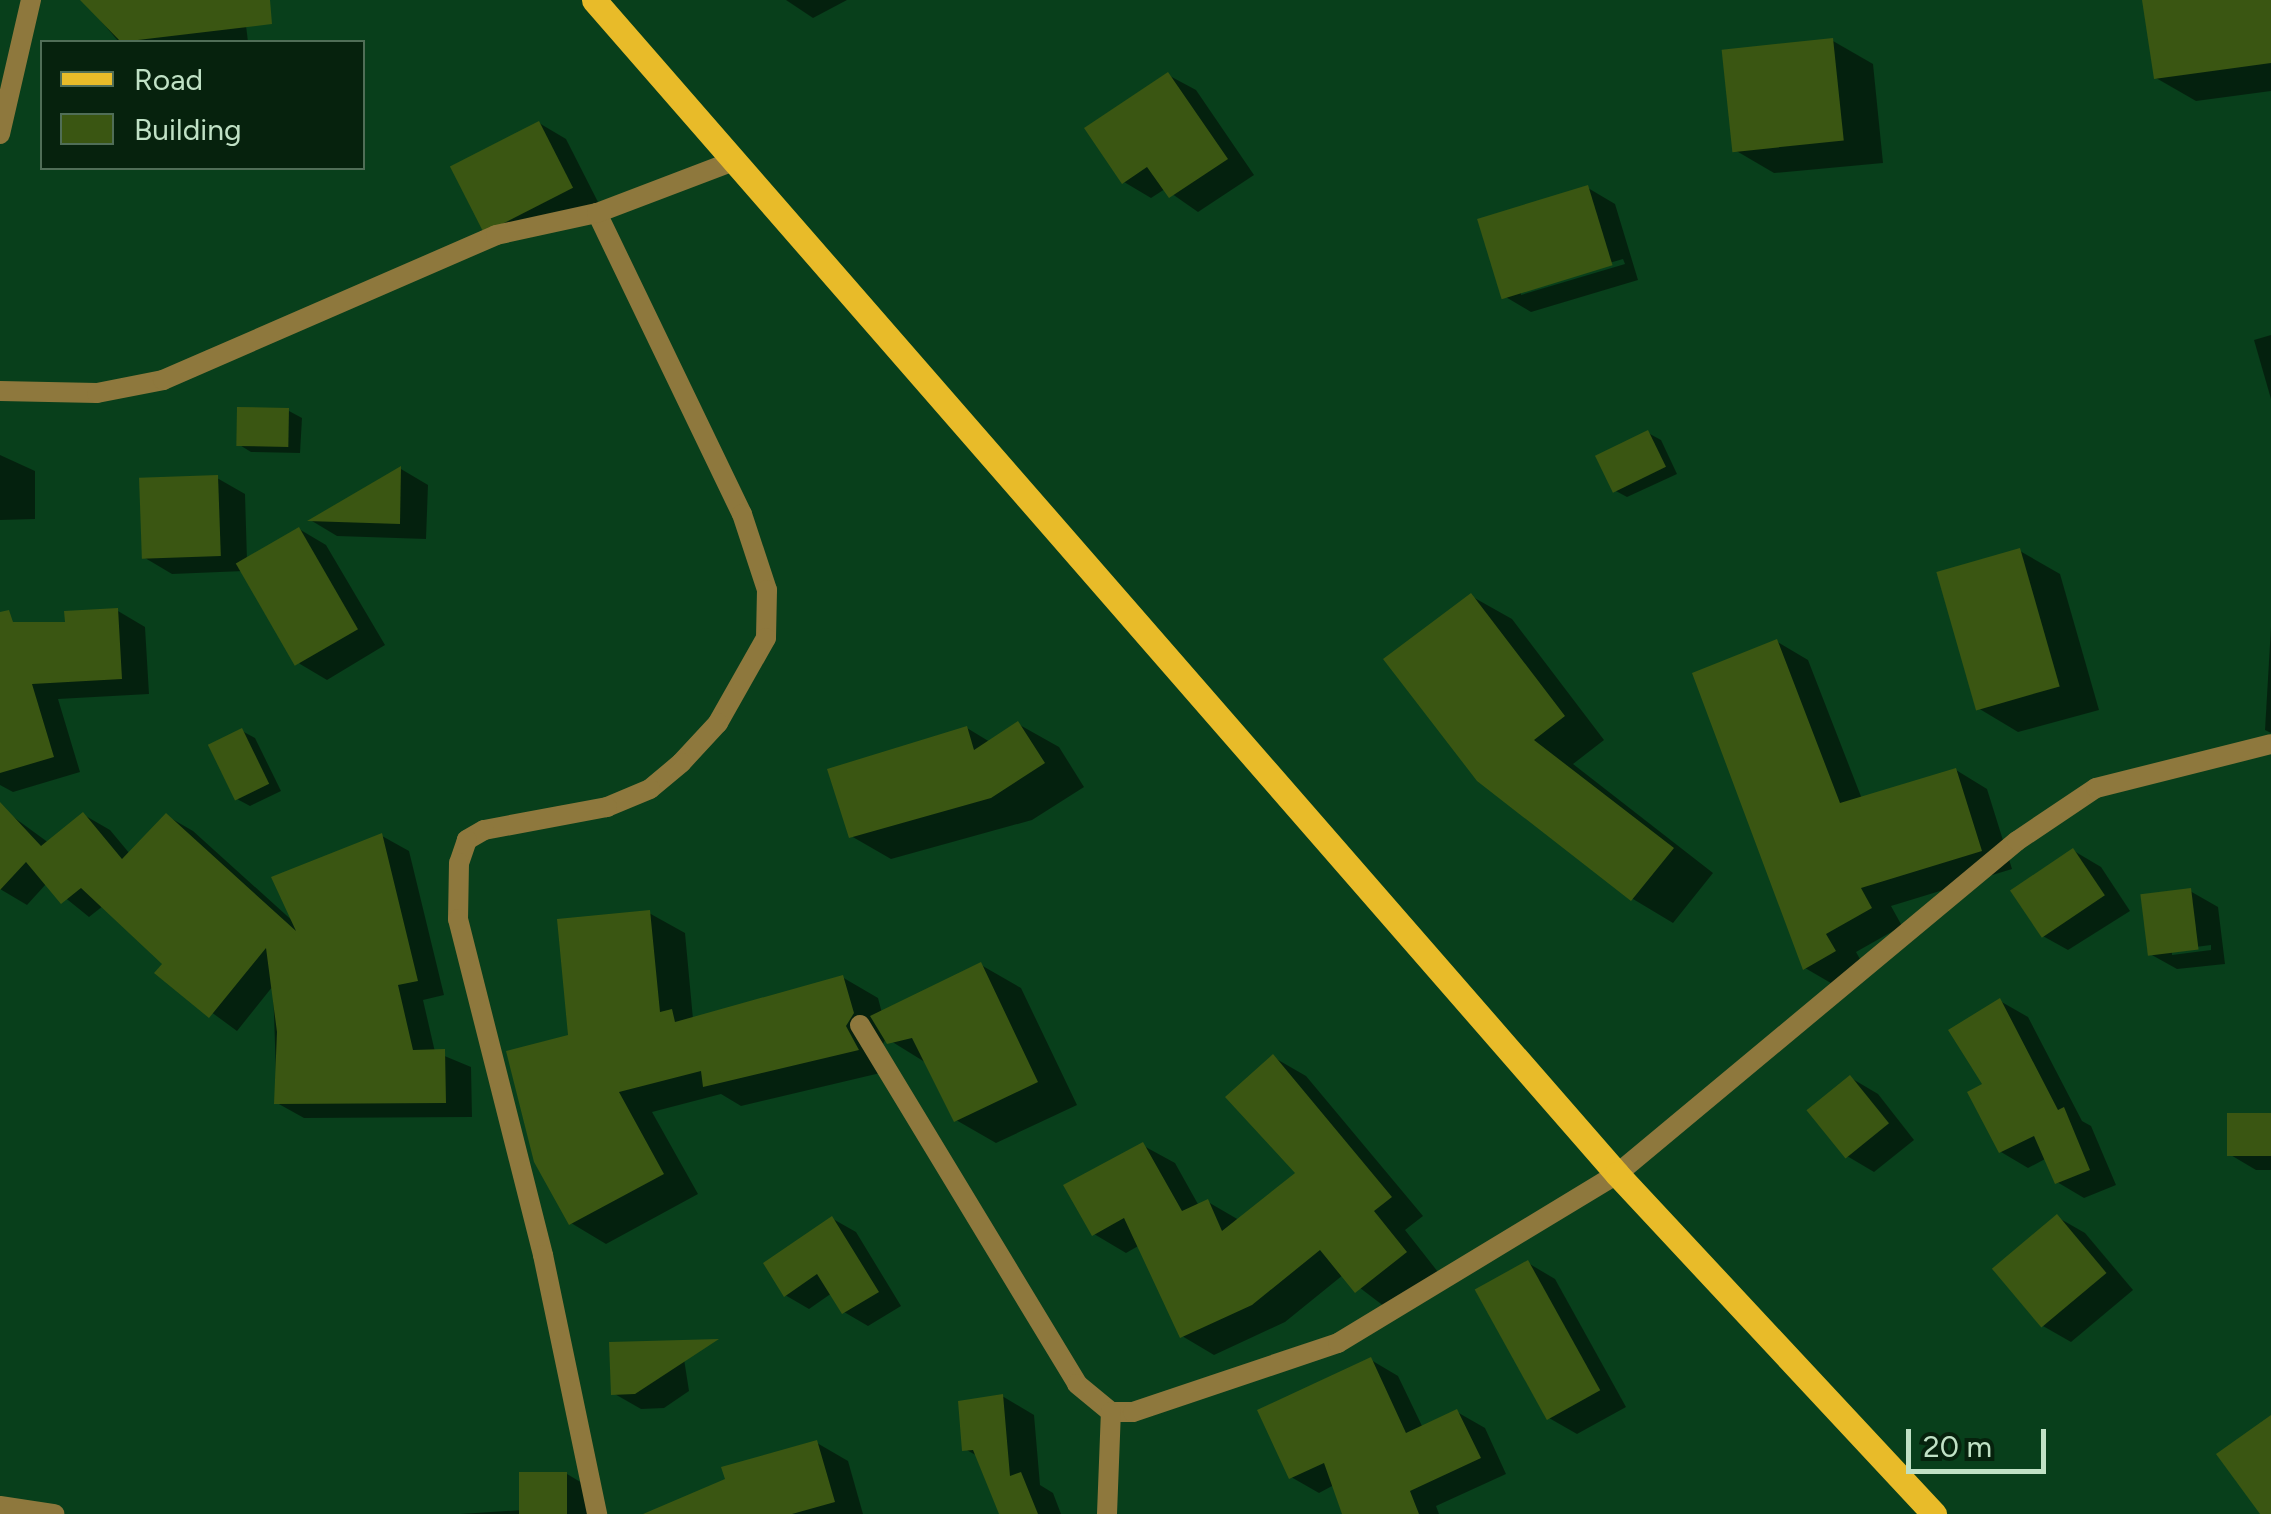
<!DOCTYPE html>
<style>
body{margin:0}
#map{position:relative;width:2271px;height:1514px;overflow:hidden;background:#083f1b;font-family:Figtree,sans-serif}
div>[style]{position:absolute}
.shadow>*{inset:0;background:#0007}
.building>*{inset:0;background:#3a5612;transform-origin:0 0}
.minor>*{height:20px;margin:-10px;padding:0 10px;transform-origin:10px;border-radius:10px;background:#8e783d}
.primary>*{height:25px;margin:-12.5px;padding:0 12.5px;transform-origin:12.5px;border-radius:12.5px;background:#e8bb29}
span{translate:-50% -50%;white-space:nowrap;text-align:center;line-height:1.15;-webkit-text-stroke:8px #06220d;paint-order:stroke}
.legend{position:absolute;left:40px;top:40px;width:325px;height:130px;box-sizing:border-box;background:#06220d;border:2px solid #506e57;margin:0;padding:12px 18px;list-style:none;font-size:30px;color:#c0e1c5}
.legend li{display:flex;align-items:center;gap:20px;height:50px}
.legend b{width:50px;border:2px solid #506e57}
.scale{position:absolute;left:1906px;top:1429px;width:140px;height:45px;box-sizing:border-box;border:5px solid #c0e1c5;border-top:0;padding-left:12px;font-size:30px;line-height:35px;white-space:nowrap;color:#c0e1c5;-webkit-text-stroke:8px #06220d;paint-order:stroke}
</style>
<div id="map">
<div class="shadow">
<div style="clip-path:polygon(83px 0,243px 0,248px 42px,119px 42px)"></div>
<div style="clip-path:polygon(786px 0,847px 0,813px 18px)"></div>
<div style="clip-path:polygon(2145px 0,2271px 0,2271px 91px,2196px 101px,2156px 78px)"></div>
<div style="clip-path:polygon(1833px 41px,1873px 64px,1883px 163px,1774px 173px,1733px 149px)"></div>
<div style="clip-path:polygon(1168px 75px,1196px 90px,1254px 175px,1198px 212px,1165px 189px,1151px 198px,1124px 182px)"></div>
<div style="clip-path:polygon(539px 123px,566px 139px,599px 204px,510px 241px,482px 225px)"></div>
<div style="clip-path:polygon(evenodd,1588px 188px,1615px 204px,1638px 280px,1531px 312px,1504px 296px,1588px 188px,1623px 259px,1625px 264px,1521px 295px,1521px 289px,1623px 259px)"></div>
<div style="clip-path:polygon(2271px 335px,2271px 399px,2254px 340px)"></div>
<div style="clip-path:polygon(289px 411px,302px 418px,300px 453px,251px 452px,238px 444px)"></div>
<div style="clip-path:polygon(1648px 433px,1661px 440px,1677px 474px,1627px 497px,1614px 490px)"></div>
<div style="clip-path:polygon(0 455px,35px 471px,35px 519px,0 520px)"></div>
<div style="clip-path:polygon(401px 469px,428px 485px,426px 539px,337px 536px,312px 521px)"></div>
<div style="clip-path:polygon(217px 478px,245px 494px,247px 560px,299px 529px,326px 545px,385px 645px,327px 680px,300px 664px,244px 571px,172px 574px,145px 558px)"></div>
<div style="clip-path:polygon(2020px 551px,2060px 574px,2099px 710px,2018px 732px,1978px 708px)"></div>
<div style="clip-path:polygon(1471px 596px,1512px 619px,1604px 740px,1573px 764px,1713px 873px,1673px 923px,1633px 899px,1480px 781px)"></div>
<div style="clip-path:polygon(118px 611px,145px 627px,149px 694px,58px 699px,80px 772px,13px 792px,0 785px,0 625px,67px 625px)"></div>
<div style="clip-path:polygon(2271px 627px,2271px 733px,2265px 730px)"></div>
<div style="clip-path:polygon(1776px 641px,1808px 660px,1862px 799px,1956px 770px,1987px 789px,2012px 869px,1891px 906px,1902px 926px,1856px 952px,1866px 970px,1836px 986px,1805px 968px)"></div>
<div style="clip-path:polygon(1018px 724px,1059px 747px,1084px 787px,1032px 820px,891px 859px,851px 836px,967px 728px,990px 742px)"></div>
<div style="clip-path:polygon(242px 731px,255px 738px,281px 791px,250px 806px,237px 799px)"></div>
<div style="clip-path:polygon(84px 815px,110px 830px,130px 854px,167px 816px,193px 831px,296px 924px,382px 836px,409px 851px,444px 995px,423px 1000px,435px 1052px,471px 1067px,472px 1117px,304px 1118px,277px 1103px,273px 986px,237px 1031px,158px 973px,165px 964px,103px 906px,89px 917px,47px 883px,27px 905px,0 889px,0 829px,12px 816px,49px 843px)"></div>
<div style="clip-path:polygon(2074px 851px,2101px 867px,2130px 911px,2068px 950px,2041px 935px)"></div>
<div style="clip-path:polygon(evenodd,2190px 891px,2218px 907px,2225px 964px,2177px 969px,2150px 954px,2190px 891px,2211px 945px,2211px 950px,2172px 955px,2172px 950px,2211px 945px)"></div>
<div style="clip-path:polygon(649px 913px,685px 933px,693px 1019px,842px 977px,878px 998px,882px 1013px,981px 965px,1021px 988px,1077px 1105px,996px 1143px,956px 1120px,928px 1064px,886px 1038px,881px 1048px,893px 1070px,741px 1106px,721px 1094px,652px 1112px,698px 1194px,606px 1244px,571px 1223px,571px 1037px)"></div>
<div style="clip-path:polygon(2000px 1001px,2028px 1017px,2082px 1121px,2091px 1126px,2116px 1185px,2084px 1198px,2057px 1182px,2047px 1158px,2028px 1168px,2001px 1152px,1985px 1085px)"></div>
<div style="clip-path:polygon(1273px 1057px,1306px 1076px,1423px 1216px,1405px 1230px,1438px 1272px,1389px 1310px,1343px 1275px,1285px 1322px,1214px 1355px,1182px 1336px,1140px 1245px,1126px 1253px,1094px 1234px,1142px 1145px,1175px 1163px,1199px 1206px,1208px 1202px,1239px 1220px,1299px 1173px)"></div>
<div style="clip-path:polygon(1851px 1078px,1878px 1094px,1914px 1140px,1874px 1172px,1847px 1156px)"></div>
<div style="clip-path:polygon(2271px 1116px,2271px 1170px,2256px 1170px,2229px 1154px)"></div>
<div style="clip-path:polygon(2057px 1217px,2085px 1233px,2133px 1290px,2071px 1342px,2043px 1326px)"></div>
<div style="clip-path:polygon(833px 1219px,856px 1232px,901px 1306px,868px 1326px,844px 1312px,832px 1293px,809px 1309px,785px 1295px)"></div>
<div style="clip-path:polygon(1528px 1263px,1555px 1279px,1626px 1407px,1577px 1434px,1549px 1418px)"></div>
<div style="clip-path:polygon(684px 1359px,689px 1391px,664px 1408px,641px 1409px,613px 1393px)"></div>
<div style="clip-path:polygon(1371px 1360px,1398px 1376px,1423px 1428px,1457px 1412px,1485px 1428px,1506px 1474px,1436px 1506px,1439px 1514px,1344px 1514px,1334px 1485px,1319px 1493px,1291px 1477px)"></div>
<div style="clip-path:polygon(1002px 1396px,1034px 1415px,1040px 1485px,1053px 1493px,1061px 1514px,1001px 1514px,979px 1457px,965px 1449px)"></div>
<div style="clip-path:polygon(817px 1443px,848px 1461px,863px 1514px,757px 1514px)"></div>
<div style="clip-path:polygon(567px 1474px,594px 1490px,595px 1514px,460px 1514px,523px 1510px)"></div>
</div>
<div class="building">
<div style="clip-path:polygon(80px 0,270px 0,272px 24px,121px 42px)"></div>
<div style="clip-path:polygon(2142px 0,2271px 0,2271px 63px,2154px 79px)"></div>
<div style="left:1833px;top:38px;width:103px;height:112px;rotate:84deg"></div>
<div style="clip-path:polygon(1168px 72px,1228px 159px,1169px 198px,1147px 167px,1122px 184px,1084px 128px)"></div>
<div style="left:539px;top:121px;width:75px;height:100px;rotate:63deg"></div>
<div style="left:1588px;top:185px;width:84px;height:116px;rotate:73deg"></div>
<div style="left:237px;top:407px;width:52px;height:39px;rotate:1deg"></div>
<div style="left:1648px;top:430px;width:41px;height:59px;rotate:64deg"></div>
<div style="clip-path:polygon(401px 466px,400px 524px,307px 521px)"></div>
<div style="left:218px;top:475px;width:81px;height:79px;rotate:88deg"></div>
<div style="left:299px;top:527px;width:118px;height:73px;rotate:60deg"></div>
<div style="left:2020px;top:548px;width:144px;height:87px;rotate:74deg"></div>
<div style="clip-path:polygon(1471px 593px,1565px 716px,1534px 740px,1674px 848px,1631px 901px,1477px 781px,1383px 659px)"></div>
<div style="clip-path:polygon(118px 608px,122px 679px,32px 684px,54px 757px,0 773px,0 612px,9px 610px,13px 622px,65px 622px,64px 611px)"></div>
<div style="clip-path:polygon(1777px 639px,1840px 803px,1956px 768px,1982px 851px,1861px 888px,1872px 908px,1826px 934px,1836px 951px,1803px 970px,1692px 673px)"></div>
<div style="clip-path:polygon(1018px 721px,1045px 763px,991px 798px,849px 838px,827px 769px,967px 726px,974px 750px)"></div>
<div style="left:242px;top:728px;width:62px;height:38px;rotate:64deg"></div>
<div style="clip-path:polygon(0 802px,41px 846px,83px 812px,122px 859px,166px 813px,296px 931px,271px 877px,382px 833px,418px 981px,398px 985px,413px 1050px,445px 1049px,446px 1103px,274px 1104px,277px 1032px,266px 948px,209px 1018px,154px 973px,162px 964px,81px 888px,61px 904px,26px 862px,0 890px)"></div>
<div style="left:2073px;top:848px;width:57px;height:76px;rotate:56deg"></div>
<div style="left:2191px;top:888px;width:62px;height:51px;rotate:83deg"></div>
<div style="clip-path:polygon(650px 910px,660px 1012px,672px 1009px,675px 1022px,843px 975px,854px 1013px,846px 1026px,859px 1050px,703px 1087px,701px 1071px,619px 1092px,664px 1174px,569px 1225px,534px 1162px,506px 1051px,568px 1035px,557px 919px)"></div>
<div style="clip-path:polygon(981px 962px,1038px 1082px,954px 1122px,912px 1038px,887px 1044px,870px 1016px)"></div>
<div style="clip-path:polygon(2000px 998px,2058px 1110px,2064px 1107px,2090px 1170px,2055px 1184px,2034px 1136px,1999px 1153px,1967px 1092px,1982px 1084px,1948px 1030px)"></div>
<div style="clip-path:polygon(1273px 1054px,1392px 1197px,1374px 1211px,1407px 1252px,1355px 1293px,1320px 1250px,1252px 1305px,1180px 1338px,1124px 1218px,1092px 1236px,1063px 1185px,1143px 1142px,1182px 1211px,1208px 1199px,1222px 1231px,1295px 1173px,1225px 1097px)"></div>
<div style="left:1850px;top:1075px;width:62px;height:56px;rotate:51deg"></div>
<div style="left:2227px;top:1113px;width:44px;height:43px"></div>
<div style="left:2057px;top:1214px;width:77px;height:85px;rotate:50deg"></div>
<div style="clip-path:polygon(832px 1216px,879px 1292px,842px 1314px,817px 1274px,784px 1297px,763px 1263px)"></div>
<div style="left:1528px;top:1260px;width:149px;height:61px;rotate:61deg"></div>
<div style="clip-path:polygon(719px 1339px,635px 1394px,611px 1395px,609px 1342px)"></div>
<div style="clip-path:polygon(1371px 1357px,1406px 1433px,1457px 1409px,1481px 1458px,1410px 1491px,1419px 1514px,1342px 1514px,1324px 1463px,1289px 1479px,1257px 1410px)"></div>
<div style="clip-path:polygon(1003px 1394px,1010px 1476px,1021px 1472px,1038px 1514px,999px 1514px,973px 1450px,962px 1451px,958px 1401px)"></div>
<div style="clip-path:polygon(2271px 1415px,2271px 1514px,2260px 1514px,2216px 1454px)"></div>
<div style="clip-path:polygon(817px 1440px,835px 1502px,792px 1514px,643px 1514px,725px 1479px,721px 1467px)"></div>
<div style="left:519px;top:1472px;width:48px;height:42px"></div>
</div>
<div class="minor">
<div style="left:0;top:134px;width:138px;rotate:-77deg"></div>
<div style="left:597px;top:213px;width:334px;rotate:64.3deg"></div>
<div style="left:742px;top:514px;width:80px;rotate:71.8deg"></div>
<div style="left:767px;top:590px;width:48px;rotate:91.2deg"></div>
<div style="left:766px;top:638px;width:98px;rotate:119.5deg"></div>
<div style="left:718px;top:723px;width:54px;rotate:132.8deg"></div>
<div style="left:681px;top:763px;width:40px;rotate:140deg"></div>
<div style="left:650px;top:789px;width:47px;rotate:157.3deg"></div>
<div style="left:607px;top:807px;width:125px;rotate:169.4deg"></div>
<div style="left:484px;top:830px;width:20px;rotate:150deg"></div>
<div style="left:467px;top:840px;width:24px;rotate:109deg"></div>
<div style="left:459px;top:863px;width:56px;rotate:91deg"></div>
<div style="left:458px;top:919px;width:347px;rotate:75.8deg"></div>
<div style="left:543px;top:1255px;width:265px;rotate:78.2deg"></div>
<div style="left:0;top:391px;width:97px;rotate:1.2deg"></div>
<div style="left:97px;top:393px;width:67px;rotate:-11.1deg"></div>
<div style="left:163px;top:380px;width:363px;rotate:-23.5deg"></div>
<div style="left:496px;top:235px;width:103px;rotate:-12.3deg"></div>
<div style="left:597px;top:213px;width:143px;rotate:-20.8deg"></div>
<div style="left:860px;top:1025px;width:419px;rotate:58.8deg"></div>
<div style="left:1077px;top:1384px;width:44px;rotate:39.5deg"></div>
<div style="left:1111px;top:1412px;width:22px"></div>
<div style="left:1133px;top:1412px;width:216px;rotate:-18.6deg"></div>
<div style="left:1338px;top:1343px;width:326px;rotate:-31.2deg"></div>
<div style="left:1617px;top:1174px;width:520px;rotate:-39.78deg"></div>
<div style="left:2017px;top:841px;width:95px;rotate:-33.9deg"></div>
<div style="left:2096px;top:788px;width:180px;rotate:-14.1deg"></div>
<div style="left:0;top:1506px;width:55px;rotate:8.4deg"></div>
<div style="left:1107px;top:1514px;width:102px;rotate:-87.8deg"></div>
</div>
<div class="primary">
<div style="left:594px;top:0;width:1557px;rotate:48.93deg"></div>
<div style="left:1617px;top:1174px;width:465px;rotate:47deg"></div>
</div>
<ul class="legend">
<li><b style="height:12px;background:#e8bb29"></b>Road</li>
<li><b style="height:28px;background:#3a5612"></b>Building</li>
</ul>
<div class="scale">20 m</div>
</div>
